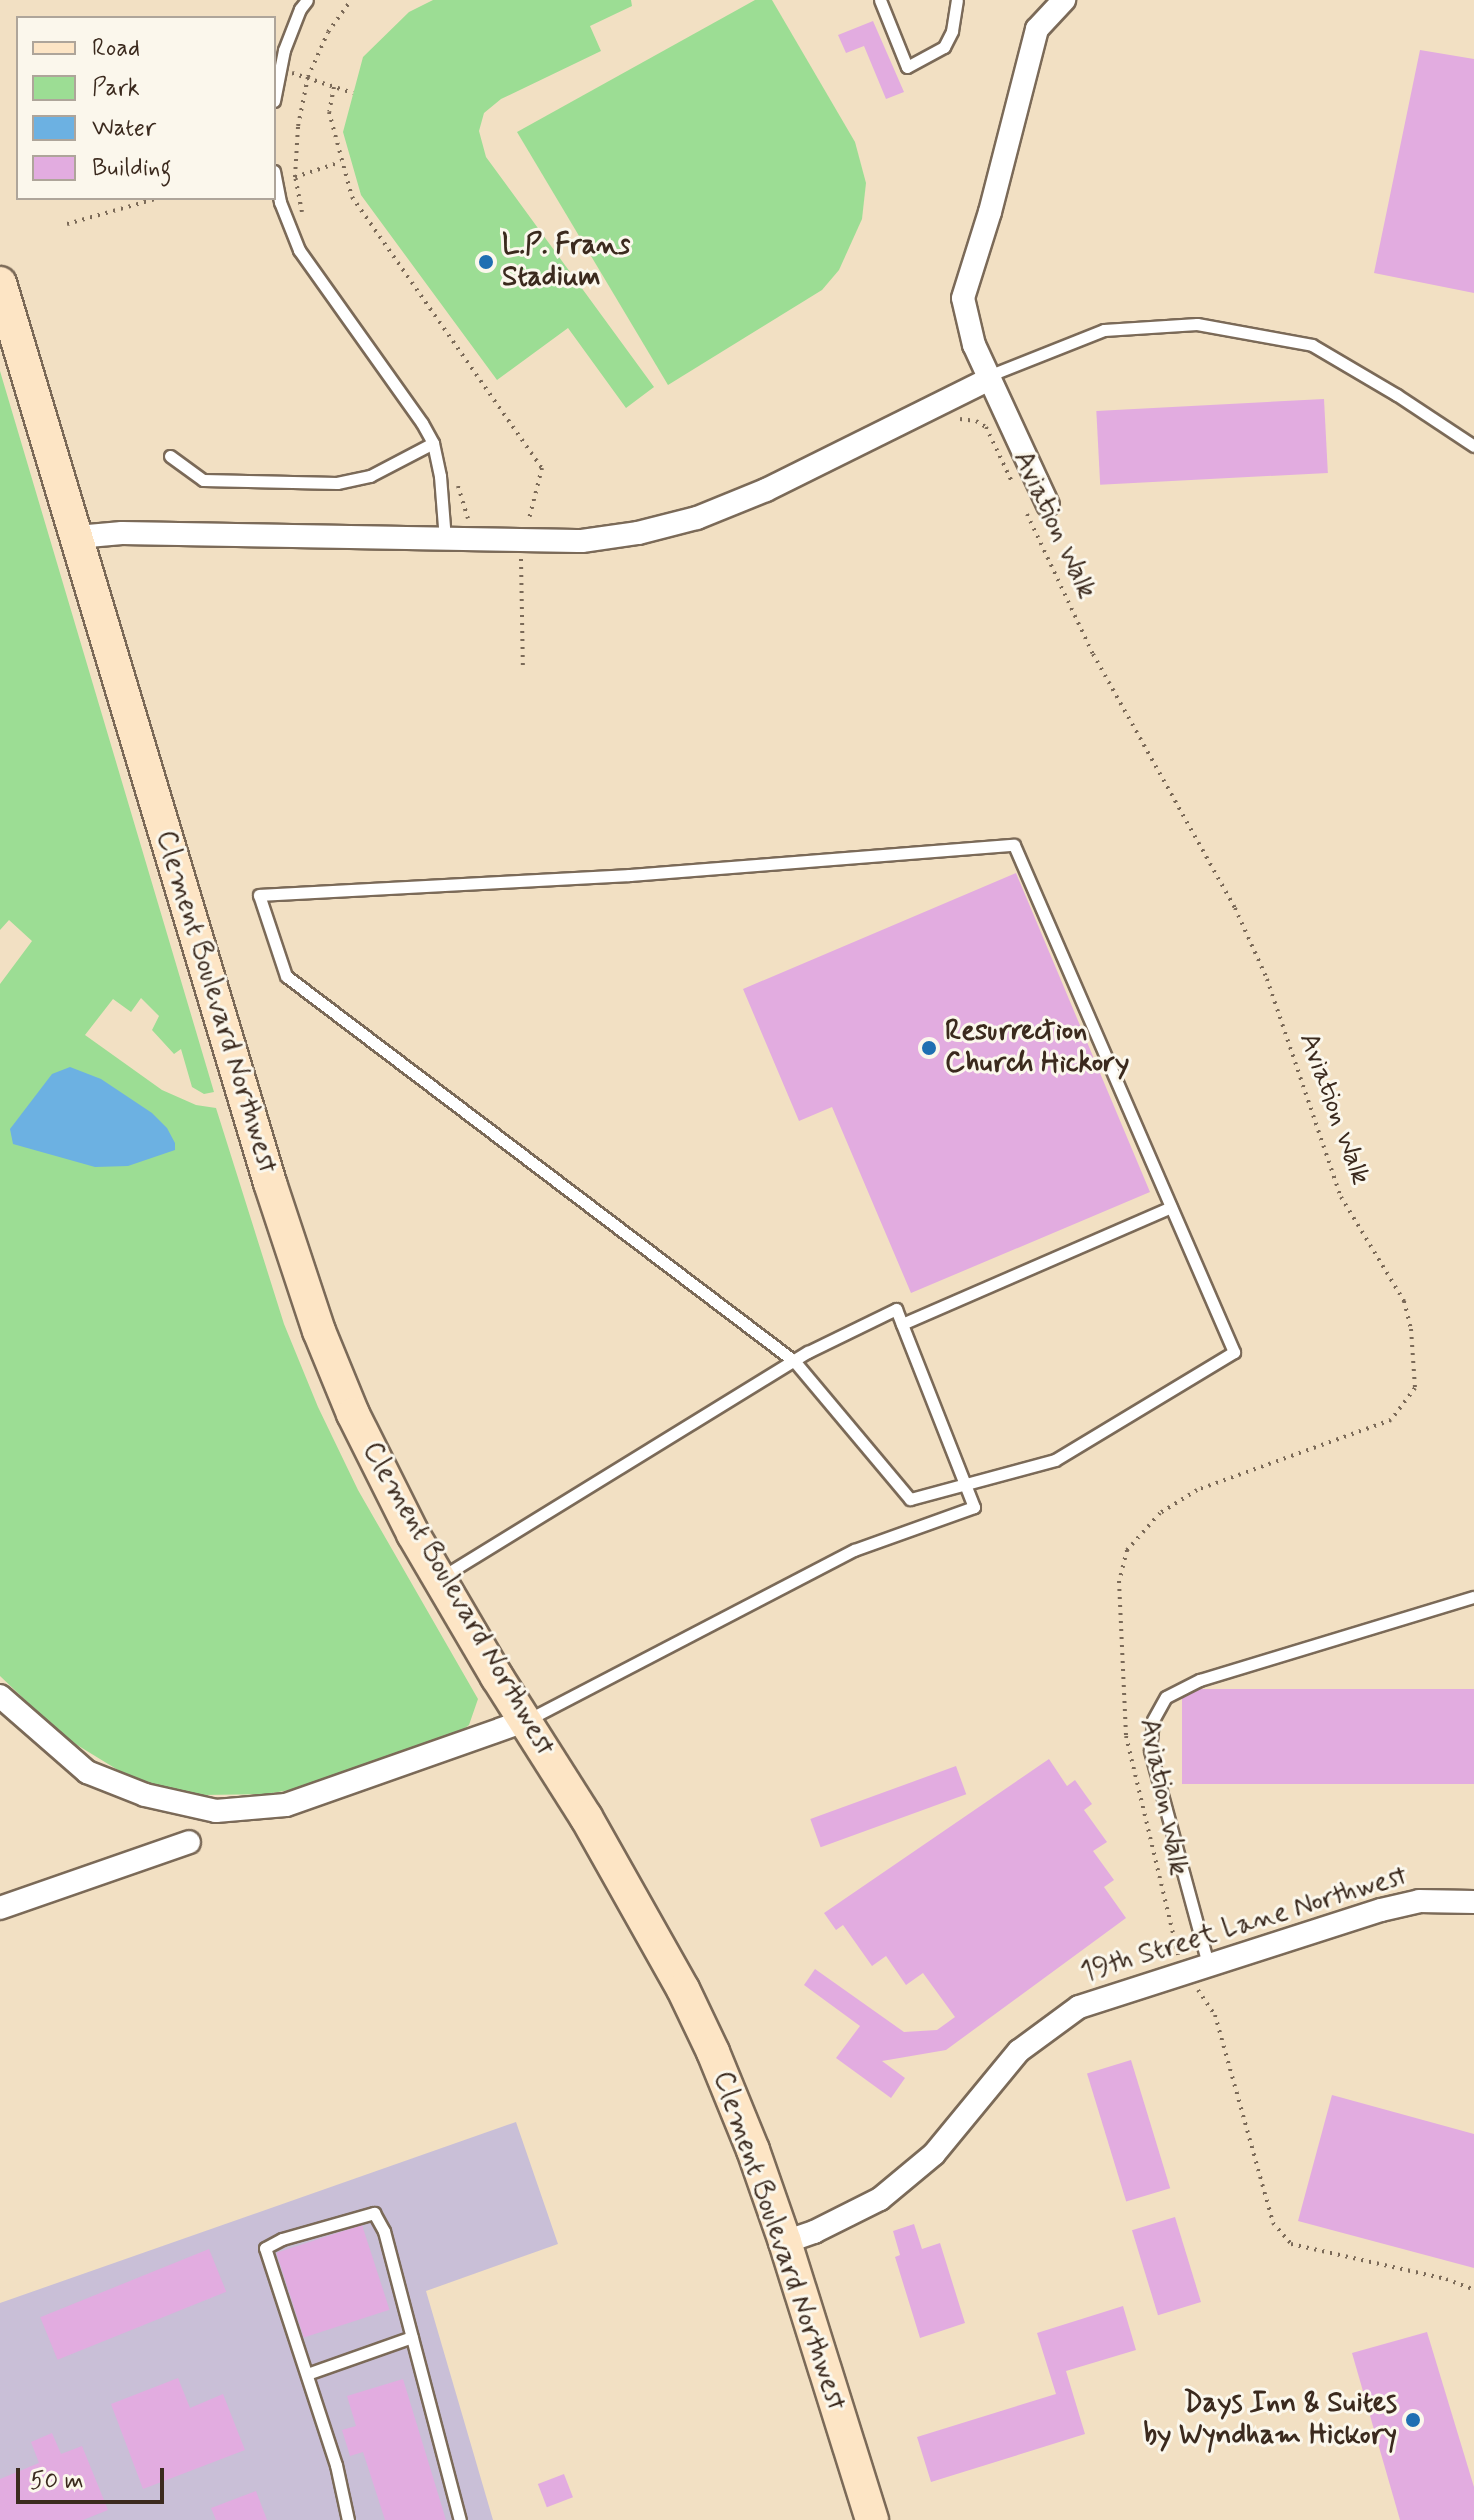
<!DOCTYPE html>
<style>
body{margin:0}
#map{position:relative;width:1474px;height:2520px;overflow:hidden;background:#f2e0c3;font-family:Mynerve,sans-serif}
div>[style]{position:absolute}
.industrial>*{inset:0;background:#c9bfd7}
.green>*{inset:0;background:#9cdd94}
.water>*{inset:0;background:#6cb1e2}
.building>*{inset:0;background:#e2ace0;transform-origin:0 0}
.path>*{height:4px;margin-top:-2px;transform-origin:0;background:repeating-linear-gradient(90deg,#7b6a58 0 2px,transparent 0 8px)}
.roads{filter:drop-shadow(2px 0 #7b6a58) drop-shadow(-2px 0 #7b6a58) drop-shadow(0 2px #7b6a58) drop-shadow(0 -2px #7b6a58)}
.lane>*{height:11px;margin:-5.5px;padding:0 5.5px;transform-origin:5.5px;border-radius:5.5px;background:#fff}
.street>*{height:22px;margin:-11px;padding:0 11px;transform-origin:11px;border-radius:11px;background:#fff}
.secondary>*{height:32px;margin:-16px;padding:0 16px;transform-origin:16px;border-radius:16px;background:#fde5c5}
.dots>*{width:22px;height:22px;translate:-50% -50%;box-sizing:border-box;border:4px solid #fbf7ec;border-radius:50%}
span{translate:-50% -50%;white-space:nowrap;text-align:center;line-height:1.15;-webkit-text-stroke:6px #fbf7ec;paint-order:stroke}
.poi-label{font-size:28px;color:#3b2a1e;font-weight:700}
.left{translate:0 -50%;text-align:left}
.right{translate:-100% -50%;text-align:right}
.street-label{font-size:28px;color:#3b2a1e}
.legend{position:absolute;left:16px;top:16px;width:260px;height:184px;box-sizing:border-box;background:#fbf7ec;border:2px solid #aea59a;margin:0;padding:10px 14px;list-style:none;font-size:24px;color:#3b2a1e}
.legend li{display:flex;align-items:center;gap:16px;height:40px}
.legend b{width:40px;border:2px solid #aea59a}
.scale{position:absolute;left:16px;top:2468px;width:148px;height:36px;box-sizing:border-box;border:4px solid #3b2a1e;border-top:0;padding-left:10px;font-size:24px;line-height:28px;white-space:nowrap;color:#3b2a1e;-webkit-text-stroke:6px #fbf7ec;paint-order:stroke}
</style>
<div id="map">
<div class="industrial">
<div style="clip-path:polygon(516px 2122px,558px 2244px,426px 2291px,493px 2520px,0 2520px,0 2303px)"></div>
</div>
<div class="green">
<div style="clip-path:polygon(433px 0,631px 0,632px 6px,590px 26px,601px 51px,501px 99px,484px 113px,479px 131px,486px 157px,654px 387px,626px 408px,568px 328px,497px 380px,361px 195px,343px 132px,363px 57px,409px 12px)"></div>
<div style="clip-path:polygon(755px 0,772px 0,855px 142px,866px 183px,862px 219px,839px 270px,822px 290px,668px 385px,517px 132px)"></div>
<div style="clip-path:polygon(0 371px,214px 1092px,204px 1094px,192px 1087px,181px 1049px,174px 1054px,152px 1030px,159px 1016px,141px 998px,131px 1012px,113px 999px,85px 1035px,162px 1090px,196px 1105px,216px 1108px,284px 1324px,318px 1407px,358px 1490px,478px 1699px,469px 1725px,453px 1737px,295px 1789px,267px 1794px,201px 1795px,165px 1790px,131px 1778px,64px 1737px,0 1676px,0 984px,32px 941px,9px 920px,0 930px)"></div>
</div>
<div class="water">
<div style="clip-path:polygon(70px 1067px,101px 1079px,152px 1113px,167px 1128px,175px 1143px,175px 1150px,128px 1166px,95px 1167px,13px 1144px,10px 1129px,52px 1074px)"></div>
</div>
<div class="building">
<div style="clip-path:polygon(873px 21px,904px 92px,886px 99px,864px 46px,846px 53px,838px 35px)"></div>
<div style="clip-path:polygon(1420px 50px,1474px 59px,1474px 293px,1374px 273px)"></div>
<div style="left:1324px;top:399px;width:74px;height:228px;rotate:87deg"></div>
<div style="clip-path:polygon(1016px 873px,1150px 1192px,911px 1293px,832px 1107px,799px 1121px,743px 989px)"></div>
<div style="left:1474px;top:1689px;width:95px;height:292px;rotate:90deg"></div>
<div style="clip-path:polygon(1049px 1759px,1067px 1786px,1075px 1780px,1092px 1804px,1084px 1810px,1107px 1842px,1093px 1851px,1114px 1880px,1104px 1887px,1126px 1918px,946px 2050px,882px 2061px,905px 2078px,891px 2098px,836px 2058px,860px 2026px,804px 1985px,815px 1969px,904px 2032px,937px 2030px,955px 2017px,923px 1973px,906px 1985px,886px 1956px,872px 1966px,843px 1925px,836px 1930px,824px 1913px)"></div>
<div style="left:956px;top:1766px;width:30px;height:155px;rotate:70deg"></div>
<div style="left:1131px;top:2060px;width:134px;height:46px;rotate:73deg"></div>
<div style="clip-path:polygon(1332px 2095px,1474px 2134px,1474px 2268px,1298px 2221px)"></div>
<div style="left:1175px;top:2217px;width:89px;height:45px;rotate:73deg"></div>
<div style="clip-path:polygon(914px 2224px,922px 2249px,940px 2243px,965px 2323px,920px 2338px,895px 2257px,900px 2255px,893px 2231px)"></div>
<div style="left:362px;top:2225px;width:89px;height:90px;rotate:72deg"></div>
<div style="left:209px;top:2249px;width:46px;height:182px;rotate:68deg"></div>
<div style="clip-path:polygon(1123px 2306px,1136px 2350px,1066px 2371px,1085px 2434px,931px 2482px,917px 2437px,1056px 2394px,1037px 2333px)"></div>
<div style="clip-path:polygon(1427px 2332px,1474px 2487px,1474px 2520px,1400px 2520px,1352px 2353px)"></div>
<div style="clip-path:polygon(178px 2378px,190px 2408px,223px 2394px,245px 2450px,143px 2489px,111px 2404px)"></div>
<div style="clip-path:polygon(403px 2379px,446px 2520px,385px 2520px,363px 2452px,350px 2456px,342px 2430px,356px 2426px,347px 2396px)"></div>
<div style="clip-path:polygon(52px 2433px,61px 2454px,82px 2446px,108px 2510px,83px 2520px,0 2520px,0 2479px,39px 2463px,31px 2442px)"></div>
<div style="left:564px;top:2474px;width:25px;height:28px;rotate:69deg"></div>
<div style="clip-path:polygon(256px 2491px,267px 2520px,216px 2520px,211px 2508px)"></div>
</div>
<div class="path">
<div style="left:292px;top:73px;width:64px;rotate:18.2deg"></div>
<div style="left:334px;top:87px;width:25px;rotate:101deg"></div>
<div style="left:329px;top:112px;width:88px;rotate:74.9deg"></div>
<div style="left:352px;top:197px;width:331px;rotate:55deg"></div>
<div style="left:542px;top:468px;width:53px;rotate:104.3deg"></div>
<div style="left:295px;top:177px;width:48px;rotate:-18.1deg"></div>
<div style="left:302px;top:212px;width:36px;rotate:-101deg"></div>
<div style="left:295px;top:177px;width:51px;rotate:-86.6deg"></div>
<div style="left:298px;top:126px;width:50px;rotate:-78.5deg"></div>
<div style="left:308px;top:77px;width:49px;rotate:-66deg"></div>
<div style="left:328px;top:32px;width:39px;rotate:-54deg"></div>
<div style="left:67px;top:224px;width:96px;rotate:-15.8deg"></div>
<div style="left:960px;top:419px;width:16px;rotate:7deg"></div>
<div style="left:976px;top:421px;width:12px;rotate:31deg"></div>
<div style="left:986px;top:427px;width:63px;rotate:64.7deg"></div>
<div style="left:458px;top:486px;width:34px;rotate:73deg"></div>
<div style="left:1027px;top:514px;width:155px;rotate:64.8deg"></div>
<div style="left:1093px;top:654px;width:291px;rotate:60.8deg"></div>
<div style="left:1235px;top:908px;width:78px;rotate:65.7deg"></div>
<div style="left:1267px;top:979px;width:230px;rotate:71.3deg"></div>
<div style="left:1341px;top:1197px;width:122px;rotate:58.8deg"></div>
<div style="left:1404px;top:1301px;width:29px;rotate:76deg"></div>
<div style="left:1411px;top:1329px;width:59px;rotate:86.1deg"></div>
<div style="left:1415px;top:1388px;width:40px;rotate:127deg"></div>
<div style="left:1391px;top:1420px;width:206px;rotate:160.2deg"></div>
<div style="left:1197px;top:1490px;width:44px;rotate:148.1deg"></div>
<div style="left:1160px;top:1513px;width:50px;rotate:131.7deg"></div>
<div style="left:1127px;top:1550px;width:32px;rotate:104deg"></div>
<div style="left:1119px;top:1581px;width:155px;rotate:87.4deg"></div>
<div style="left:1126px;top:1736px;width:225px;rotate:76.6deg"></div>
<div style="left:521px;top:559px;width:110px;rotate:89deg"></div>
<div style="left:1198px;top:1990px;width:30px;rotate:56deg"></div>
<div style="left:1215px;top:2015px;width:216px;rotate:74.4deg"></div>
<div style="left:1273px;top:2223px;width:28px;rotate:49deg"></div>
<div style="left:1291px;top:2244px;width:159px;rotate:12.7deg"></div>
<div style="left:1446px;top:2279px;width:30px;rotate:21deg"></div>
</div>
<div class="roads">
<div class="lane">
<div style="left:880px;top:0;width:72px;rotate:68.1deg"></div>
<div style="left:907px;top:67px;width:42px;rotate:-28.4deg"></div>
<div style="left:944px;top:47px;width:18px;rotate:-63deg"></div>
<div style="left:952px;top:31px;width:31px;rotate:-81deg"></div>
<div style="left:274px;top:101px;width:52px;rotate:-78.9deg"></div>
<div style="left:284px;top:50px;width:44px;rotate:-68.7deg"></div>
<div style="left:300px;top:9px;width:11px;rotate:-52deg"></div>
<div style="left:274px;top:171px;width:32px;rotate:79deg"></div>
<div style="left:280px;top:202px;width:52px;rotate:68.4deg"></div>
<div style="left:299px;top:250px;width:212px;rotate:54.6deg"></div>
<div style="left:422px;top:423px;width:23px;rotate:61deg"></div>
<div style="left:433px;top:443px;width:34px;rotate:78deg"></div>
<div style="left:440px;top:476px;width:64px;rotate:85.5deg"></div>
<div style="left:988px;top:376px;width:125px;rotate:-21.6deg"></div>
<div style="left:1104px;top:330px;width:93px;rotate:-3.7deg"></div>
<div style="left:1197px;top:324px;width:117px;rotate:10.3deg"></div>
<div style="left:1312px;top:345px;width:99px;rotate:30.5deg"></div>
<div style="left:1397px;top:395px;width:92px;rotate:33.5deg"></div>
<div style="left:170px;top:456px;width:41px;rotate:36deg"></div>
<div style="left:203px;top:480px;width:134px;rotate:1.3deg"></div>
<div style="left:337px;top:483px;width:34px;rotate:-12deg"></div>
<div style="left:370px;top:476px;width:71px;rotate:-27.6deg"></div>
<div style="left:1014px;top:845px;width:553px;rotate:66.54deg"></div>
<div style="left:1234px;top:1352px;width:209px;rotate:148.9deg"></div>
<div style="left:1055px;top:1460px;width:150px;rotate:164.9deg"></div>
<div style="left:910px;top:1499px;width:180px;rotate:-130deg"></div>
<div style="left:794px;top:1361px;width:637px;rotate:-142.84deg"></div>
<div style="left:286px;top:976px;width:85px;rotate:-108.4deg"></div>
<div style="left:259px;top:895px;width:371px;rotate:-3.1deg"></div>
<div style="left:629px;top:875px;width:386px;rotate:-4.5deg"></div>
<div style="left:902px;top:1324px;width:293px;rotate:-23.5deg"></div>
<div style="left:440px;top:1578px;width:432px;rotate:-31.6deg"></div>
<div style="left:808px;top:1352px;width:98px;rotate:-26deg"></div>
<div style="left:896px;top:1309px;width:213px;rotate:68.5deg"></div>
<div style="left:974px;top:1507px;width:127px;rotate:160.3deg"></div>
<div style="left:854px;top:1550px;width:369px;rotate:152.5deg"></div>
<div style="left:1208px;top:1964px;width:222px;rotate:-105.2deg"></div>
<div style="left:1150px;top:1750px;width:30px;rotate:-84deg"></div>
<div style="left:1153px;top:1720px;width:26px;rotate:-61deg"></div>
<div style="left:1166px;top:1697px;width:38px;rotate:-27deg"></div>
<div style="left:1200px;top:1680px;width:286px;rotate:-16.9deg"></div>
<div style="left:307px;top:2374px;width:111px;rotate:-19.4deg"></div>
<div style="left:348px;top:2520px;width:56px;rotate:-102.3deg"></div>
<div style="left:336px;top:2465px;width:228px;rotate:-108.1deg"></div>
<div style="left:265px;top:2248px;width:19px;rotate:-28deg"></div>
<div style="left:282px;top:2239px;width:96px;rotate:-15.8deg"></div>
<div style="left:374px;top:2213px;width:21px;rotate:61deg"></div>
<div style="left:384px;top:2231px;width:299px;rotate:75.3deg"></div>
</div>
<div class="street">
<div style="left:1048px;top:505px;width:176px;rotate:-114.8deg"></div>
<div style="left:974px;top:345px;width:48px;rotate:-103.2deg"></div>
<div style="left:963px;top:298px;width:90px;rotate:-72.6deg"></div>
<div style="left:990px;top:212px;width:189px;rotate:-75.6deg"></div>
<div style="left:1037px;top:29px;width:40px;rotate:-47deg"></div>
<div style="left:77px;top:537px;width:45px;rotate:-5.1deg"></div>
<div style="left:122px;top:533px;width:460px;rotate:1deg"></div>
<div style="left:582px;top:541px;width:57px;rotate:-8.1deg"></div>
<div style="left:638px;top:533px;width:61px;rotate:-14.3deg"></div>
<div style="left:697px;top:518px;width:74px;rotate:-22.1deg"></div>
<div style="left:766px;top:490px;width:250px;rotate:-26.4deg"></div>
<div style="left:0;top:1696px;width:116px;rotate:41.1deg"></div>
<div style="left:87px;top:1772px;width:62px;rotate:21.6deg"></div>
<div style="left:145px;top:1795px;width:73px;rotate:12.7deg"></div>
<div style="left:216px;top:1811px;width:70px;rotate:-4.9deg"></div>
<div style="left:286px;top:1805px;width:253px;rotate:-19.4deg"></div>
<div style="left:0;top:1908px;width:200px;rotate:-19.2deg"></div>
<div style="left:785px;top:2242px;width:31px;rotate:-19deg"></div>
<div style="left:814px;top:2232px;width:74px;rotate:-26.6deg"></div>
<div style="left:880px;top:2199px;width:70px;rotate:-39.8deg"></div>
<div style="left:934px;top:2154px;width:134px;rotate:-50.5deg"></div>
<div style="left:1019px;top:2051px;width:74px;rotate:-36.3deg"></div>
<div style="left:1079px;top:2007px;width:317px;rotate:-17.8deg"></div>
<div style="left:1381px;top:1910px;width:39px;rotate:-13deg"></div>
<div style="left:1419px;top:1901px;width:55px;rotate:1deg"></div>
</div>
<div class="secondary">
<div style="left:0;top:283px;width:940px;rotate:73.3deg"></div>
<div style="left:270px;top:1183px;width:156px;rotate:71.7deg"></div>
<div style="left:319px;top:1331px;width:90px;rotate:67.7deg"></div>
<div style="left:353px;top:1414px;width:134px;rotate:63.4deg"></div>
<div style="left:413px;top:1534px;width:166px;rotate:59.6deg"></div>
<div style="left:497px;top:1677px;width:166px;rotate:57.6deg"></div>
<div style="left:586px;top:1817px;width:197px;rotate:60.6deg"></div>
<div style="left:683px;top:1989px;width:70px;rotate:64.5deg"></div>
<div style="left:713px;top:2052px;width:106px;rotate:67.8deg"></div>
<div style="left:753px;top:2150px;width:97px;rotate:70.8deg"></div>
<div style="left:785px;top:2242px;width:291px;rotate:72.6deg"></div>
</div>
</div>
<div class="dots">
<div style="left:486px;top:262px;background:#1f6fb2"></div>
<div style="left:929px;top:1048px;background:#1f6fb2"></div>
<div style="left:1413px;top:2420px;background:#1f6fb2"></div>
</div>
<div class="poi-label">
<span class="left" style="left:502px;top:262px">L.P. Frans<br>Stadium</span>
<span class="left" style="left:945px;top:1048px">Resurrection<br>Church Hickory</span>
<span class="right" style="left:1397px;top:2420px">Days Inn &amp; Suites<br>by Wyndham Hickory</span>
</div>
<div class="street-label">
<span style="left:1054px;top:525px;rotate:65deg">Aviation Walk</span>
<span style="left:216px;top:1002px;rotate:73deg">Clement Boulevard Northwest</span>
<span style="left:1334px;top:1109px;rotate:70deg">Aviation Walk</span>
<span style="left:458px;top:1599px;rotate:60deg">Clement Boulevard Northwest</span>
<span style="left:1163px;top:1797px;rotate:79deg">Aviation Walk</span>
<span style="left:1244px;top:1925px;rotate:-17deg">19th Street Lane Northwest</span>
<span style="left:779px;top:2241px;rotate:71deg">Clement Boulevard Northwest</span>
</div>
<ul class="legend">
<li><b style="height:10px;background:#fde5c5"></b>Road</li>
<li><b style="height:22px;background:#9cdd94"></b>Park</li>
<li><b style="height:22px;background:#6cb1e2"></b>Water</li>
<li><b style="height:22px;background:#e2ace0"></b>Building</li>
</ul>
<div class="scale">50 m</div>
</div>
